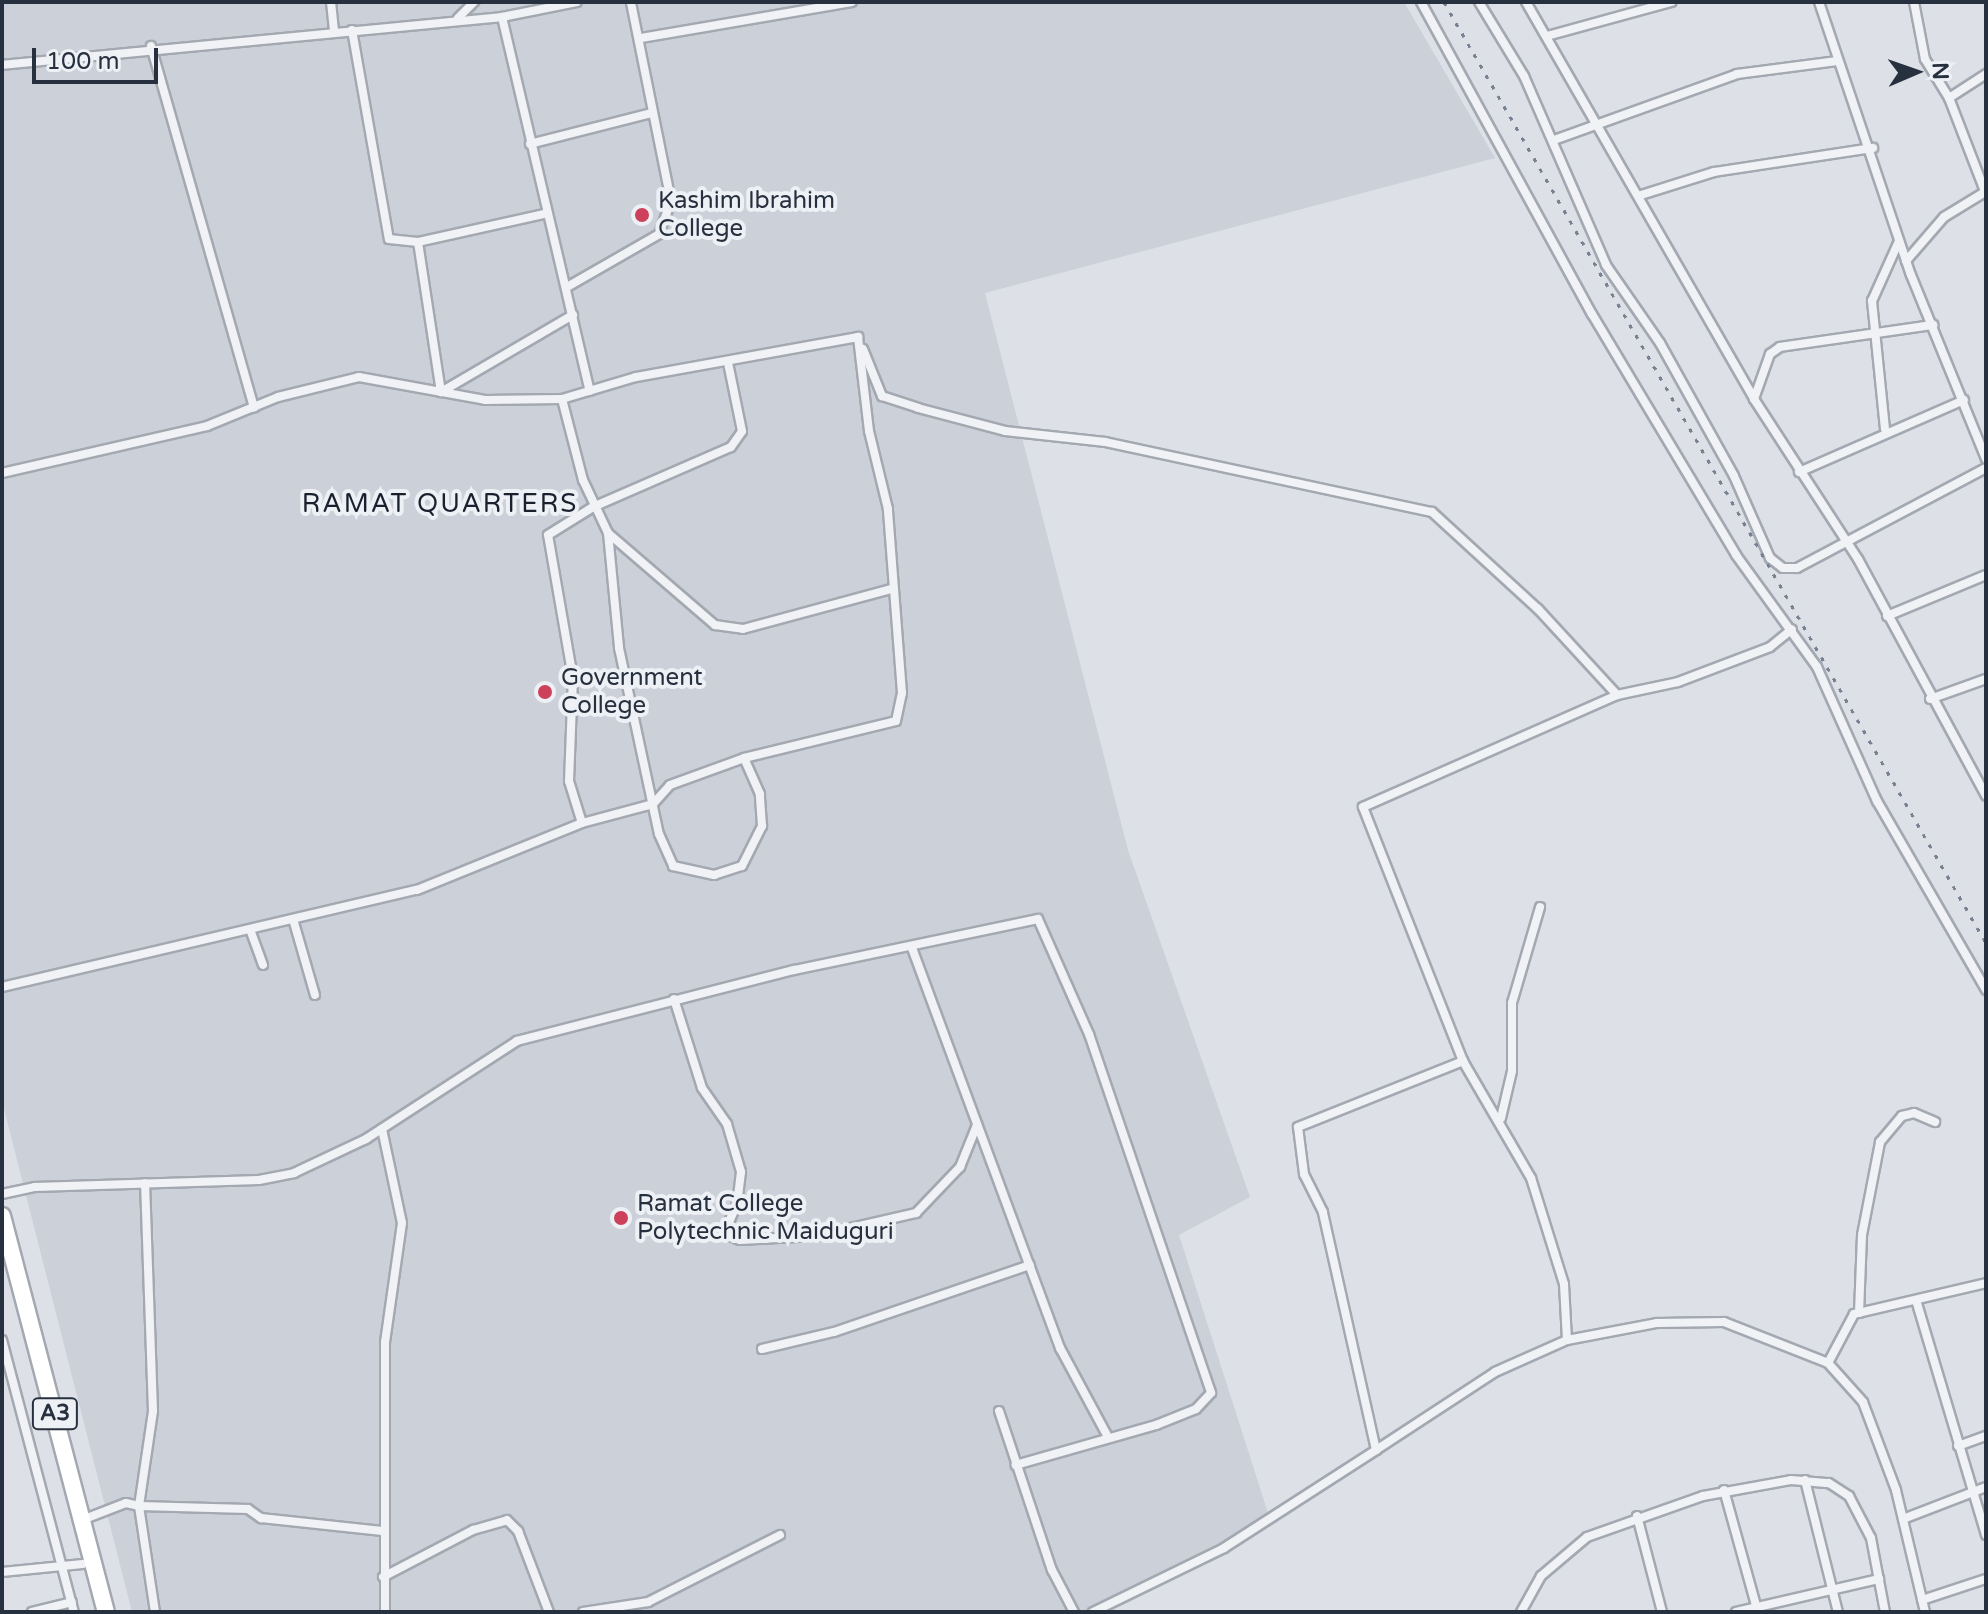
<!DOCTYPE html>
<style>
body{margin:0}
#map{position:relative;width:1988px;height:1614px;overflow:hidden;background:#dde1e7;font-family:"Varela Round",sans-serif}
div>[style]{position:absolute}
.built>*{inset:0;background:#cbd0d9}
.roads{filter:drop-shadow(2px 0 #a3a8b1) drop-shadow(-2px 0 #a3a8b1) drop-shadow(0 2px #a3a8b1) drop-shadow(0 -2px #a3a8b1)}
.street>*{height:8px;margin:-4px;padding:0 4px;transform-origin:4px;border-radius:4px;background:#f0f2f5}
.highway>*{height:16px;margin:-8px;padding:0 8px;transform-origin:8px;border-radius:8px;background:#fff}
.rail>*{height:3px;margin-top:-1.5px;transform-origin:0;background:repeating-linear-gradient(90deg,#778191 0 4px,transparent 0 12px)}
.dots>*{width:22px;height:22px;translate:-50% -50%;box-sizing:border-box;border:4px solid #edf0f5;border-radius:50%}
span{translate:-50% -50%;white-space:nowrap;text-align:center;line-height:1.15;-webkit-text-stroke:8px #edf0f5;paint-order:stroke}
.shield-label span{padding:2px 6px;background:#edf0f5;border:2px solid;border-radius:6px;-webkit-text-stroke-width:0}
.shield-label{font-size:22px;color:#27303e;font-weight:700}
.poi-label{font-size:24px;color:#27303e}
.left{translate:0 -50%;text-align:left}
.neighbourhood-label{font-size:26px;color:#19212e;letter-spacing:2px}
.frame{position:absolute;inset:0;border:4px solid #27303e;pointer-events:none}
.north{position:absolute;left:1876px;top:32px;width:80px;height:80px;-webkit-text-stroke:6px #edf0f5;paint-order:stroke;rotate:88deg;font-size:22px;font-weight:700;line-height:32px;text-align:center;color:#27303e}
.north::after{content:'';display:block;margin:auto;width:28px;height:36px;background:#27303e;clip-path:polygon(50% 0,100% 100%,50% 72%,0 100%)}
.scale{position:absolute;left:32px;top:48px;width:126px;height:36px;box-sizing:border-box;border:4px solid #27303e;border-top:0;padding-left:10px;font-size:24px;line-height:28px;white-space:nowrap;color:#27303e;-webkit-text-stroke:6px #edf0f5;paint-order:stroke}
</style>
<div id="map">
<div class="built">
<div style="clip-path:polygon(2px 2px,1404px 2px,1495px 158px,985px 293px,1128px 850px,1250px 1197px,1179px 1235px,1269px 1516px,1092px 1612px,132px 1612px,2px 1101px)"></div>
</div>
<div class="roads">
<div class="street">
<div style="left:331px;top:2px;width:29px;rotate:84deg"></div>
<div style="left:1421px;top:2px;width:356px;rotate:61.3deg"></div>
<div style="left:1592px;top:314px;width:281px;rotate:59.1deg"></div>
<div style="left:1736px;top:555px;width:138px;rotate:54.1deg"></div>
<div style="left:1817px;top:667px;width:147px;rotate:65.9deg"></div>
<div style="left:1877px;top:801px;width:218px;rotate:60deg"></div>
<div style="left:1479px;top:2px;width:87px;rotate:58.7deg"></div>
<div style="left:1524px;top:76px;width:206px;rotate:66.5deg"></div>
<div style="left:1606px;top:265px;width:95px;rotate:55.3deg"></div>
<div style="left:1660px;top:343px;width:152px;rotate:60.9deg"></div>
<div style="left:1734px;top:476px;width:90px;rotate:66.3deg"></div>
<div style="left:1770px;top:558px;width:16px;rotate:38deg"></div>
<div style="left:1783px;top:568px;width:14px"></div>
<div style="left:1797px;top:568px;width:214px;rotate:-27.9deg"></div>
<div style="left:1526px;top:2px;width:458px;rotate:60.1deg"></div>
<div style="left:1754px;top:399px;width:191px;rotate:57deg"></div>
<div style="left:1858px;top:559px;width:269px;rotate:61.6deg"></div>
<div style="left:1819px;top:2px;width:288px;rotate:71.4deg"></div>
<div style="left:1911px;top:275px;width:199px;rotate:67.8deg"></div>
<div style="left:1914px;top:2px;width:58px;rotate:79.1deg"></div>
<div style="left:1925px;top:59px;width:46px;rotate:58.4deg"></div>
<div style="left:1949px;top:98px;width:103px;rotate:68.9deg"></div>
<div style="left:502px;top:17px;width:384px;rotate:76.8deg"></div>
<div style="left:458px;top:18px;width:23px;rotate:-45deg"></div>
<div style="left:352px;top:30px;width:212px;rotate:80deg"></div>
<div style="left:389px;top:239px;width:29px;rotate:6deg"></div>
<div style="left:418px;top:242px;width:129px;rotate:-12.5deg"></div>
<div style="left:1547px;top:36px;width:129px;rotate:-15.3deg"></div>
<div style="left:641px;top:38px;width:214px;rotate:-9.7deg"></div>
<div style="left:151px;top:46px;width:376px;rotate:74.1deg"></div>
<div style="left:2px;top:65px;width:502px;rotate:-5.48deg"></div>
<div style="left:502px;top:17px;width:76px;rotate:-11.3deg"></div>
<div style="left:1949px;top:98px;width:44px;rotate:-33deg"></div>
<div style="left:1554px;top:140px;width:195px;rotate:-19.8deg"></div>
<div style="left:1737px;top:74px;width:101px;rotate:-7.4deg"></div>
<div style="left:530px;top:144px;width:126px;rotate:-14.3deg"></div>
<div style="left:1641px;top:195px;width:77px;rotate:-17.5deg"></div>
<div style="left:1714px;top:172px;width:161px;rotate:-8.6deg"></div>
<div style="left:418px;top:242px;width:152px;rotate:81.3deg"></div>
<div style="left:441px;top:392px;width:153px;rotate:-30.3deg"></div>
<div style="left:1906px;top:261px;width:58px;rotate:-49.2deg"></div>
<div style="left:1944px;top:217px;width:48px;rotate:-31.4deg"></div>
<div style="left:567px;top:287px;width:106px;rotate:-29.9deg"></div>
<div style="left:659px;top:234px;width:35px;rotate:-70deg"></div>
<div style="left:671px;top:201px;width:203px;rotate:-101.4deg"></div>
<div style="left:863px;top:349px;width:51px;rotate:68deg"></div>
<div style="left:882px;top:396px;width:38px;rotate:18deg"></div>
<div style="left:918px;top:408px;width:90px;rotate:14.8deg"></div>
<div style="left:1005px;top:431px;width:101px;rotate:6.3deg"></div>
<div style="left:1105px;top:442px;width:334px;rotate:12.1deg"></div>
<div style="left:1432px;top:512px;width:144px;rotate:42.5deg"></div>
<div style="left:1538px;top:609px;width:117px;rotate:47.4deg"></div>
<div style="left:562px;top:399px;width:84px;rotate:75.5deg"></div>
<div style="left:583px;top:480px;width:59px;rotate:64.7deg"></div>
<div style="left:608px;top:533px;width:141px;rotate:40.7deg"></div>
<div style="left:715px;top:625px;width:28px;rotate:8deg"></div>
<div style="left:743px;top:629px;width:153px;rotate:-15.1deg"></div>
<div style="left:1754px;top:399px;width:48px;rotate:-70.4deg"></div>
<div style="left:1770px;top:354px;width:12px;rotate:-35deg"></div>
<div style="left:1780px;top:347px;width:155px;rotate:-8.2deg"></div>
<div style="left:1885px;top:429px;width:129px;rotate:-95.8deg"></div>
<div style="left:1872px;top:301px;width:66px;rotate:-65.8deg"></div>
<div style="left:1799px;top:472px;width:180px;rotate:-23.6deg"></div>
<div style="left:2px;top:473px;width:210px;rotate:-12.9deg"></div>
<div style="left:207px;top:426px;width:77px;rotate:-22.2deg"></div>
<div style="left:278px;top:397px;width:83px;rotate:-13.9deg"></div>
<div style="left:359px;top:377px;width:128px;rotate:10.3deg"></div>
<div style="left:485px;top:400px;width:77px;rotate:-0.7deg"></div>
<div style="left:562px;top:399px;width:77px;rotate:-16.6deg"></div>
<div style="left:636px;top:377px;width:226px;rotate:-10.2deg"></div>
<div style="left:608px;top:533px;width:116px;rotate:84.5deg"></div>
<div style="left:619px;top:648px;width:190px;rotate:77.9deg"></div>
<div style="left:659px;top:834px;width:35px;rotate:66deg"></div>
<div style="left:673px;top:866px;width:42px;rotate:12.4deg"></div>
<div style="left:714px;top:875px;width:29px;rotate:-18deg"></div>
<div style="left:742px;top:866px;width:45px;rotate:-63.4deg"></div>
<div style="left:762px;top:826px;width:32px;rotate:-94deg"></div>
<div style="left:760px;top:794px;width:39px;rotate:-114deg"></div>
<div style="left:1887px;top:616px;width:107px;rotate:-22.5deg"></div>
<div style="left:1930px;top:699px;width:59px;rotate:-19.7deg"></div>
<div style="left:582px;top:823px;width:44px;rotate:-107.2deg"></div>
<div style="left:569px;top:781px;width:103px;rotate:-87.8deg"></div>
<div style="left:573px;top:678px;width:145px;rotate:-99.9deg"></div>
<div style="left:548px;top:535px;width:53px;rotate:-31.9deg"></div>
<div style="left:593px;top:507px;width:150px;rotate:-23.5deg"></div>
<div style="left:731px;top:447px;width:19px;rotate:-55deg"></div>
<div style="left:742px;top:431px;width:69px;rotate:-101.6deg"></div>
<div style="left:293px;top:919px;width:79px;rotate:73.9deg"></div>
<div style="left:251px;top:932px;width:35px;rotate:70deg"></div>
<div style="left:912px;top:948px;width:427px;rotate:69.7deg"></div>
<div style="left:1060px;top:1348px;width:101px;rotate:61.7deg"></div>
<div style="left:2px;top:987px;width:426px;rotate:-13.2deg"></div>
<div style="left:417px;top:890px;width:178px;rotate:-22.1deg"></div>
<div style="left:582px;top:823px;width:73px;rotate:-15deg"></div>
<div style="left:653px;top:804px;width:25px;rotate:-48deg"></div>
<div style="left:670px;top:785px;width:79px;rotate:-20deg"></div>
<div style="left:744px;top:758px;width:156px;rotate:-13.7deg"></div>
<div style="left:896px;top:721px;width:29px;rotate:-78deg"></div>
<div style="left:902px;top:693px;width:185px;rotate:-94.4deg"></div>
<div style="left:888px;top:509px;width:80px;rotate:-103.7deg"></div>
<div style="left:869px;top:431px;width:95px;rotate:-96.7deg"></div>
<div style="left:674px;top:999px;width:93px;rotate:72.5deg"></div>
<div style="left:702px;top:1088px;width:44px;rotate:55.2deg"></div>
<div style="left:727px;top:1124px;width:50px;rotate:73.7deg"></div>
<div style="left:741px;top:1172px;width:32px;rotate:97deg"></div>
<div style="left:737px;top:1204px;width:32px;rotate:114deg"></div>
<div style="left:724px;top:1233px;width:17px;rotate:24deg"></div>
<div style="left:740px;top:1240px;width:76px;rotate:-3deg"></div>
<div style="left:816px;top:1236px;width:103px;rotate:-13deg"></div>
<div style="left:916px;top:1213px;width:64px;rotate:-46.3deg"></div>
<div style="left:960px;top:1167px;width:45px;rotate:-68deg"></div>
<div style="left:1501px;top:1118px;width:48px;rotate:-76.8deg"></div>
<div style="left:1512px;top:1071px;width:68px;rotate:-90deg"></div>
<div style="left:1512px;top:1003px;width:100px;rotate:-73.7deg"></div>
<div style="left:382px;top:1129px;width:96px;rotate:78deg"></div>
<div style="left:402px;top:1223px;width:120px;rotate:98.1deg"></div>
<div style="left:385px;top:1342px;width:270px;rotate:90deg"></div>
<div style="left:2px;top:1194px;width:34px;rotate:-12deg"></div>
<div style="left:35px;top:1187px;width:224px;rotate:-1.8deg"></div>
<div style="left:259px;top:1180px;width:36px;rotate:-11deg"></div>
<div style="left:294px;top:1173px;width:80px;rotate:-25.3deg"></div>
<div style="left:366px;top:1139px;width:180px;rotate:-33deg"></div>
<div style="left:517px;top:1041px;width:286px;rotate:-14.4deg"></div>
<div style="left:794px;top:970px;width:249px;rotate:-11.8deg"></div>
<div style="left:1038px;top:919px;width:126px;rotate:66.1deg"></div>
<div style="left:1089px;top:1034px;width:379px;rotate:71.2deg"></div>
<div style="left:1211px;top:1393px;width:22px;rotate:133deg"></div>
<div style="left:1196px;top:1409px;width:43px;rotate:158.2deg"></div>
<div style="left:1156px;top:1425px;width:146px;rotate:164.1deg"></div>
<div style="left:1916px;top:1300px;width:245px;rotate:73.4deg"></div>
<div style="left:1859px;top:1313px;width:78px;rotate:-87.8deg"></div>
<div style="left:1862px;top:1235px;width:95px;rotate:-79deg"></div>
<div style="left:1880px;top:1142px;width:34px;rotate:-50deg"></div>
<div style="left:1902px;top:1116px;width:12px;rotate:-14deg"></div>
<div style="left:1914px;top:1113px;width:23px;rotate:23deg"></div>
<div style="left:2px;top:1340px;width:281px;rotate:75.2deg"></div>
<div style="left:1567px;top:1340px;width:56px;rotate:-93.1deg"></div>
<div style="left:1564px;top:1284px;width:111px;rotate:-107.3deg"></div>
<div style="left:1531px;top:1178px;width:135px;rotate:-120.2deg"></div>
<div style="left:1463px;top:1061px;width:273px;rotate:-111.5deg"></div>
<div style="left:1363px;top:807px;width:278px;rotate:-23.8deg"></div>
<div style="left:1617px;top:695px;width:62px;rotate:-12deg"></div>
<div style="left:1678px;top:682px;width:98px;rotate:-20.8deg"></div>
<div style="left:1770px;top:647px;width:28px;rotate:-39deg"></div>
<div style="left:762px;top:1349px;width:74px;rotate:-13.3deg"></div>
<div style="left:834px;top:1332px;width:207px;rotate:-18.9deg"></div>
<div style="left:999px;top:1411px;width:168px;rotate:71.6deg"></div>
<div style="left:1052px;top:1570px;width:47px;rotate:62.4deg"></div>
<div style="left:1958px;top:1446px;width:30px;rotate:-20deg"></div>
<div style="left:1376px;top:1450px;width:142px;rotate:-33.2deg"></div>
<div style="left:1495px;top:1372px;width:79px;rotate:-24deg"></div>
<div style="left:1567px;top:1340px;width:92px;rotate:-10.7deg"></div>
<div style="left:1657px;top:1323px;width:67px;rotate:-0.9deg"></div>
<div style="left:1724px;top:1322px;width:112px;rotate:21.5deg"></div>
<div style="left:1805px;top:1480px;width:136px;rotate:76deg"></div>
<div style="left:1724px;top:1490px;width:123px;rotate:74.5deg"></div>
<div style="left:1637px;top:1516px;width:99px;rotate:75.4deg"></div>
<div style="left:1903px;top:1519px;width:89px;rotate:-21.1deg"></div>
<div style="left:82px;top:1520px;width:47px;rotate:-21.1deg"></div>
<div style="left:126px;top:1503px;width:13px;rotate:13deg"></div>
<div style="left:139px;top:1506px;width:96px;rotate:-81.6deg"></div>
<div style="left:153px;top:1411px;width:228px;rotate:-92deg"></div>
<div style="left:2px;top:1572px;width:81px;rotate:-5.6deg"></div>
<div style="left:383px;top:1577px;width:102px;rotate:-27.6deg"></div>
<div style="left:473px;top:1530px;width:35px;rotate:-16deg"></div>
<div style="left:507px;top:1520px;width:16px;rotate:45deg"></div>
<div style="left:518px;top:1531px;width:87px;rotate:69.1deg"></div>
<div style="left:1922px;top:1600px;width:67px;rotate:-18.2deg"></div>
<div style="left:32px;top:1612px;width:41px;rotate:-14deg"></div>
<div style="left:155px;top:1612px;width:107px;rotate:-98.6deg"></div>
<div style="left:139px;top:1506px;width:109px;rotate:1.6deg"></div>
<div style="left:248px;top:1509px;width:16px;rotate:35deg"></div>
<div style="left:261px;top:1518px;width:122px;rotate:6.1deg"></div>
<div style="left:583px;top:1612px;width:66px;rotate:-8.7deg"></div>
<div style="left:648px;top:1602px;width:148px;rotate:-26.9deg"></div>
<div style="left:1093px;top:1612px;width:146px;rotate:-26deg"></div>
<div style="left:1224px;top:1548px;width:181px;rotate:-32.8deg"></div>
<div style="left:1376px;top:1450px;width:244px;rotate:-102.6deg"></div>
<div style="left:1323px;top:1212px;width:42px;rotate:-116.6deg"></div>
<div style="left:1304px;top:1174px;width:47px;rotate:-97.3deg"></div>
<div style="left:1298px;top:1127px;width:178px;rotate:-21.8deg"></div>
<div style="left:1521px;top:1612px;width:41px;rotate:-60.9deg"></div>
<div style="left:1541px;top:1576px;width:60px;rotate:-40.3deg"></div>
<div style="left:1587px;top:1537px;width:123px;rotate:-19.5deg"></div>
<div style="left:1703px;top:1496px;width:89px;rotate:-10.3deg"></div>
<div style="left:1791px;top:1480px;width:38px;rotate:5deg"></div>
<div style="left:1829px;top:1483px;width:24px;rotate:33deg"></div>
<div style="left:1849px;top:1496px;width:47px;rotate:62.4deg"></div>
<div style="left:1871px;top:1538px;width:75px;rotate:79.3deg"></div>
<div style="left:1736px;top:1612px;width:147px;rotate:-13deg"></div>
<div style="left:1925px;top:1612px;width:125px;rotate:-103.4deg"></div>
<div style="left:1896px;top:1490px;width:94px;rotate:-110.6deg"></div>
<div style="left:1863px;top:1402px;width:52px;rotate:-131.9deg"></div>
<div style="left:1828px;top:1363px;width:55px;rotate:-62deg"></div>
<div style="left:1854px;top:1314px;width:136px;rotate:-13.2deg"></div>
</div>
<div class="highway">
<div style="left:2px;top:1216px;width:409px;rotate:75.3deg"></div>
</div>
</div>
<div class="rail">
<div style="left:1444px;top:2px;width:1086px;rotate:60.06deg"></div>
</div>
<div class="dots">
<div style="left:642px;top:215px;background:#cd415a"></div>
<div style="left:545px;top:692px;background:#cd415a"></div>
<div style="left:621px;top:1218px;background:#cd415a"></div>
</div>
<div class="shield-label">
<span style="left:55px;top:1414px">A3</span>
</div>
<div class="poi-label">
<span class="left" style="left:658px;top:215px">Kashim Ibrahim<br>College</span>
<span class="left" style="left:561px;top:692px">Government<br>College</span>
<span class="left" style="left:637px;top:1218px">Ramat College<br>Polytechnic Maiduguri</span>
</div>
<div class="neighbourhood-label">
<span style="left:440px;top:504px">RAMAT QUARTERS</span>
</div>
<div class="frame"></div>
<div class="north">N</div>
<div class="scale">100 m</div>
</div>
